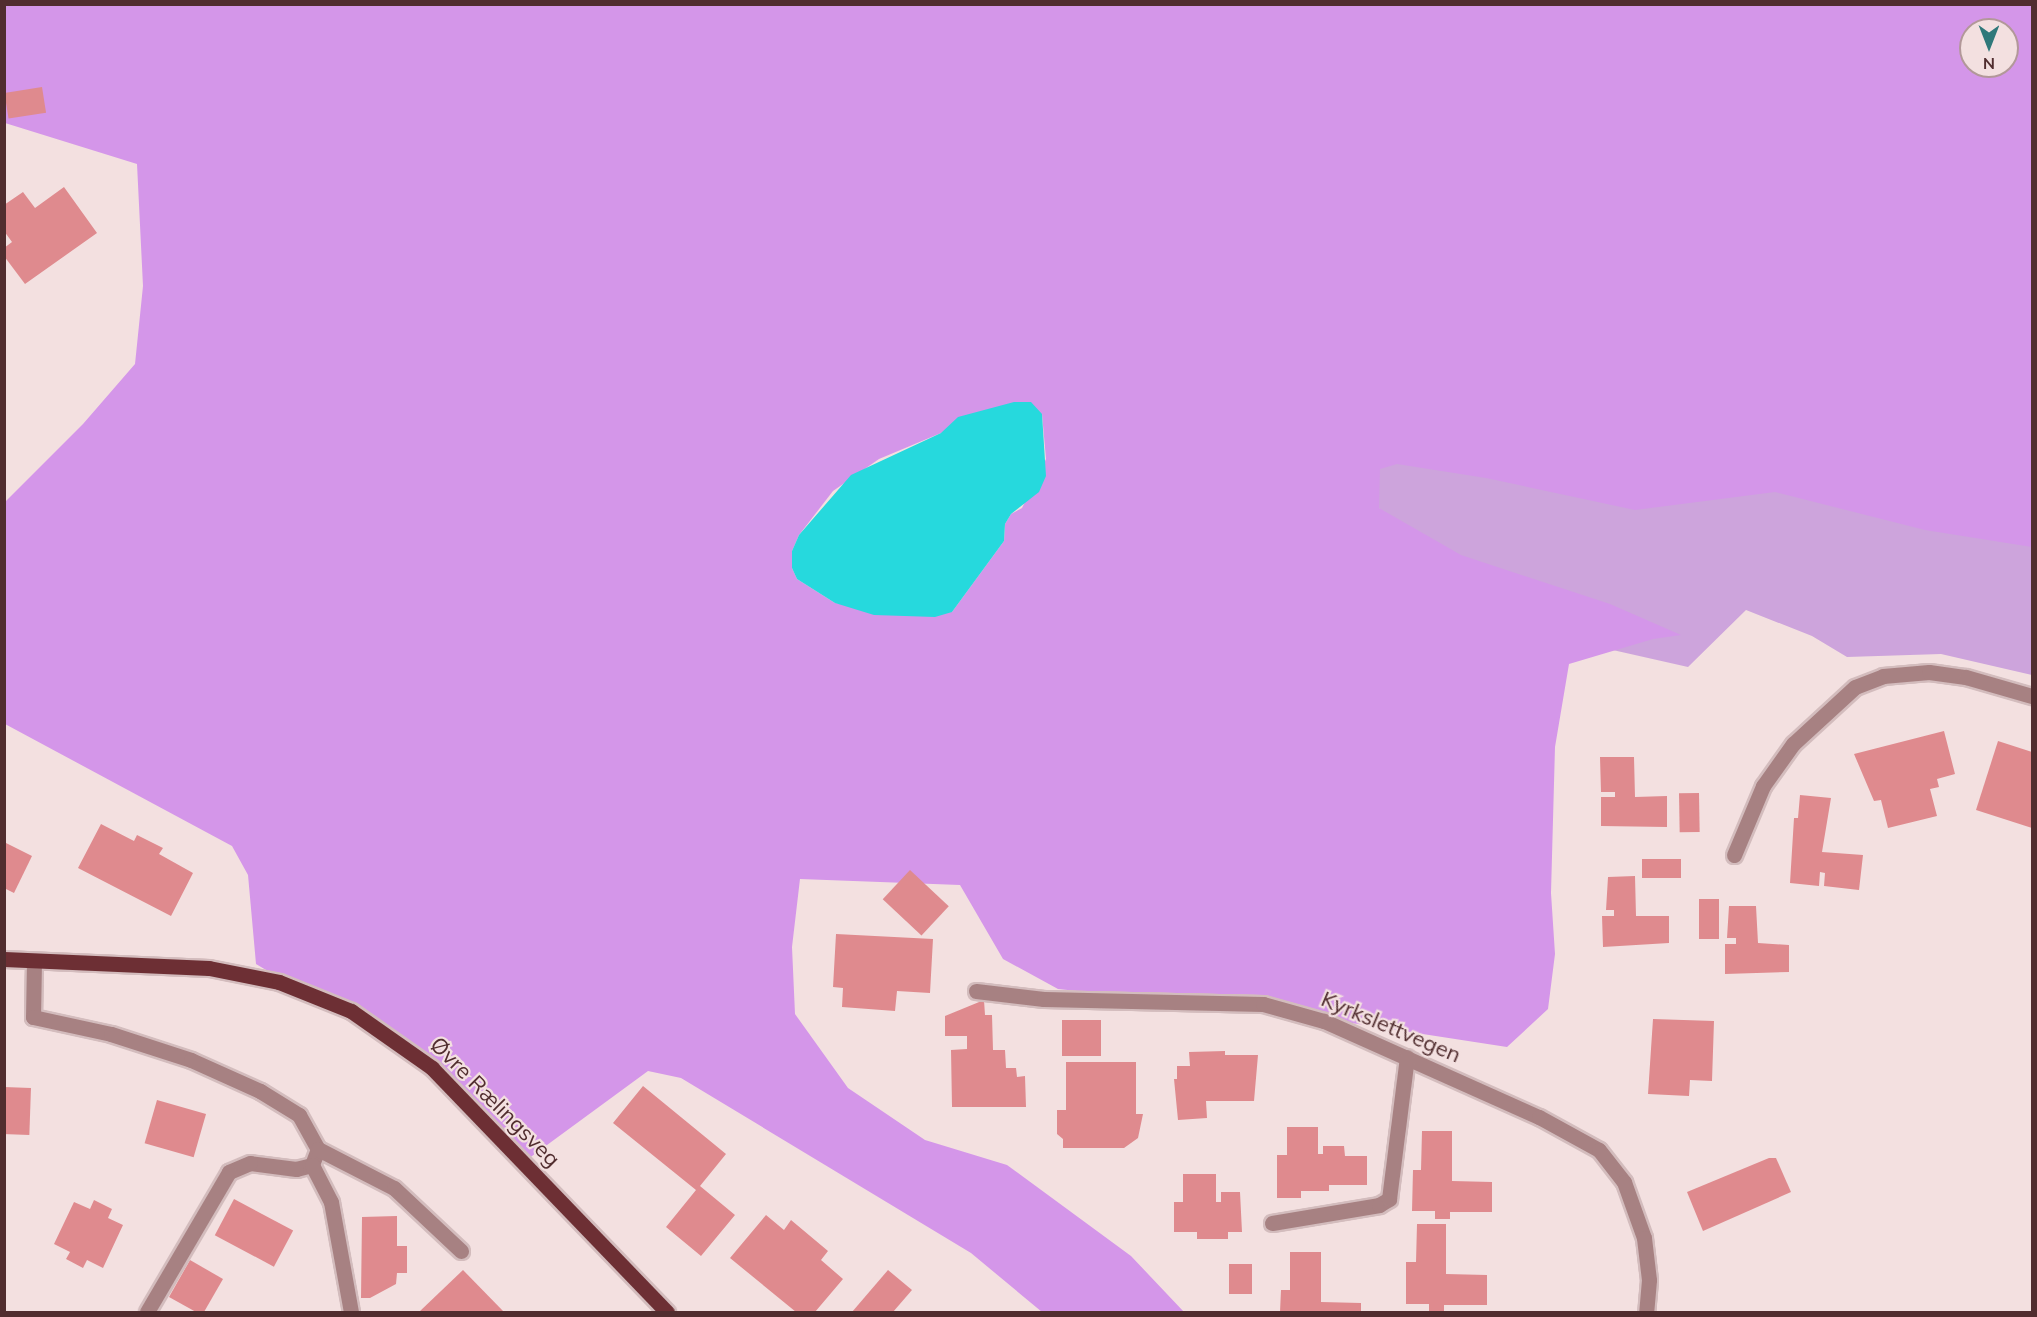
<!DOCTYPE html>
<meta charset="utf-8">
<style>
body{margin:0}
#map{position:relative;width:2037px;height:1317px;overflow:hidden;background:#f3e0e0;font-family:Mulish,sans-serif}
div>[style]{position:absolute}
.green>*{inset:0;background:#cda4dc}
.forest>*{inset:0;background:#d496e9}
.water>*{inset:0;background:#26d9dd}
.building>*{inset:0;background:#df8a8e;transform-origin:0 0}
.roads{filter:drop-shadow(2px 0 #d3bcbd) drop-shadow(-2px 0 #d3bcbd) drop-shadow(0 2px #d3bcbd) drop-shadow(0 -2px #d3bcbd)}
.minor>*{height:15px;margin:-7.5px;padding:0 7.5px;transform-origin:7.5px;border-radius:7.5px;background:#a78182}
.major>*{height:15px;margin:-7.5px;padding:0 7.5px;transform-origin:7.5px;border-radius:7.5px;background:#6d2f34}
span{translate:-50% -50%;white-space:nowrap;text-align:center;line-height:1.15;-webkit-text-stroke:4.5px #f3e0e0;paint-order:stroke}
.street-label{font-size:22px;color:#512d2f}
.frame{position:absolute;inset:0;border:6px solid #512d2f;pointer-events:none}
.north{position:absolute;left:1959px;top:18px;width:60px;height:60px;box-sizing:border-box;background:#f3e0e0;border:2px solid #b29899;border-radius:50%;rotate:180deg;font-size:16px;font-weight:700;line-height:24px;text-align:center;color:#512d2f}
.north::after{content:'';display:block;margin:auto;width:21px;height:27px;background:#2f787a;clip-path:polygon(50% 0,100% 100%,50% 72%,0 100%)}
</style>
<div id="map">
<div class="green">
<div style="clip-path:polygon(1141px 357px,1586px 391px,2032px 541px,2032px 675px,1941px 654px,1847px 657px,1812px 636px,1746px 610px,1688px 667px,1595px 646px)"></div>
</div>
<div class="forest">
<div style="clip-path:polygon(evenodd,5px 5px,2032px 5px,2032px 547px,1925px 530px,1775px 492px,1635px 510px,1486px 478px,1397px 464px,1380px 469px,1379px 508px,1461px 555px,1610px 604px,1681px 635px,1653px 639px,1569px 664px,1555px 747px,1551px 893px,1555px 954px,1548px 1009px,1507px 1047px,1280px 1012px,1058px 989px,1003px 959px,960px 885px,800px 879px,792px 947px,795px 1014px,848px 1088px,925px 1140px,1007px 1165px,1131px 1256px,1184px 1312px,1042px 1312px,971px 1253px,681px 1078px,648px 1071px,517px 1167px,480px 1110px,403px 1052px,256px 964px,248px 875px,232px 846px,5px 724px,5px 502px,83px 424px,135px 364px,143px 286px,137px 164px,5px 123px,5px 5px,1971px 30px,2007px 30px,2007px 66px,1971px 66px,1971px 30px,5px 5px,1042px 414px,1046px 459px,1022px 508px,1011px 514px,1005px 524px,1004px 541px,952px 612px,835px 603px,797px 579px,792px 568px,792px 551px,799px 535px,833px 491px,879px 459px,941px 433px,1042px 414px)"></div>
</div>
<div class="water">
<div style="clip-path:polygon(1014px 402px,1031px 402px,1042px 414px,1046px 476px,1039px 492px,1011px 514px,1005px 524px,1004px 541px,952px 612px,935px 617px,874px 615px,835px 603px,797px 579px,792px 568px,792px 551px,799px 535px,851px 475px,941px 433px,958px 417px)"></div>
</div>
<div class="building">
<div style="left:42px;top:87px;width:26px;height:38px;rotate:81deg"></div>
<div style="clip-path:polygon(64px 187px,97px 233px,25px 284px,4px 256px,4px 248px,12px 242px,4px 231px,4px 205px,23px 192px,35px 208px)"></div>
<div style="clip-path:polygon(1944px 731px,1955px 774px,1937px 779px,1939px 787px,1930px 789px,1937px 816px,1888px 828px,1881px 800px,1874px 801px,1854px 754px)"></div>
<div style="clip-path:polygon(1998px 741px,2032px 752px,2032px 828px,1976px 810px)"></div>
<div style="clip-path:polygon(1600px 757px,1634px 757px,1635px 797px,1667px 796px,1667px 827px,1601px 826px,1601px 797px,1615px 797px,1615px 792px,1601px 792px)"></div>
<div style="left:1699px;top:793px;width:39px;height:20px;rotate:89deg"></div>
<div style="clip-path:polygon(1800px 795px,1831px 798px,1822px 852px,1863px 855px,1859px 890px,1824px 886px,1825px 873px,1820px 872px,1819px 886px,1790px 883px,1794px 818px,1798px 818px)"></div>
<div style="clip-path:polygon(101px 824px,134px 841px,137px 835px,163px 848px,159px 854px,193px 873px,171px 916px,78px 868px)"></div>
<div style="clip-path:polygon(4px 842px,32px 856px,14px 893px,4px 888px)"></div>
<div style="left:1681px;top:859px;width:19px;height:39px;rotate:90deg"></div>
<div style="left:910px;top:870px;width:53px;height:40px;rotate:43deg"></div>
<div style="clip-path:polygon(1635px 876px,1636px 916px,1669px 916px,1669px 943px,1603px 947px,1602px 916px,1614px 916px,1614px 910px,1606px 910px,1608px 877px)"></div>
<div style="left:1699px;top:899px;width:20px;height:40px"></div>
<div style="clip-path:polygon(1729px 906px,1756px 906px,1758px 943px,1789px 945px,1789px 972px,1725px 974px,1725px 944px,1736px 944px,1736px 938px,1727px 938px)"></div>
<div style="clip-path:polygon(836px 934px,933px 939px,930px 993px,897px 991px,895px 1011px,842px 1007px,843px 988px,833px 987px)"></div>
<div style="clip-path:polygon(984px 1000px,985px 1015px,992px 1015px,993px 1050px,1005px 1050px,1006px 1068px,1016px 1068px,1017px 1077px,1025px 1076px,1026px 1107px,952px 1107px,951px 1050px,967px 1049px,967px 1036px,945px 1036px,945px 1016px)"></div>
<div style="clip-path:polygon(1653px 1019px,1714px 1021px,1712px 1081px,1690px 1080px,1689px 1096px,1648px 1094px)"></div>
<div style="left:1062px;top:1020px;width:39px;height:36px"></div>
<div style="clip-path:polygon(1225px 1051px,1225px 1055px,1258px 1055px,1254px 1101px,1206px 1101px,1207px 1118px,1178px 1120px,1174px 1079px,1177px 1079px,1177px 1066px,1190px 1066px,1189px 1052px)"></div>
<div style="clip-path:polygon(1066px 1062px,1136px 1062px,1136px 1114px,1143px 1114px,1138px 1138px,1124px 1148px,1063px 1148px,1063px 1139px,1057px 1134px,1057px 1110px,1066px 1110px)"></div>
<div style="clip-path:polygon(643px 1086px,726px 1154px,700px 1186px,735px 1215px,701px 1256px,666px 1227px,696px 1190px,613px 1123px)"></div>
<div style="left:4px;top:1087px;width:27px;height:47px;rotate:2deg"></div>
<div style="left:157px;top:1100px;width:51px;height:45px;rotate:16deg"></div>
<div style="clip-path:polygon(1287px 1127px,1318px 1127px,1318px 1154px,1323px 1154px,1323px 1146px,1344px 1146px,1345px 1156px,1367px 1156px,1367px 1185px,1329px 1185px,1329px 1191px,1301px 1191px,1301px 1198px,1277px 1198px,1277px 1155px,1287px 1155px)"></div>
<div style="clip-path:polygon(1422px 1131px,1452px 1131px,1452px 1181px,1492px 1182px,1492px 1212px,1450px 1212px,1450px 1219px,1435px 1219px,1435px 1211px,1412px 1211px,1413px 1170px,1421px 1170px)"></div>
<div style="clip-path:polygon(1769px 1158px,1776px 1158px,1791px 1192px,1703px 1231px,1687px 1192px)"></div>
<div style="clip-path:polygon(1183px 1174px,1216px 1174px,1216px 1202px,1221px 1202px,1221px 1192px,1240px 1192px,1242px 1232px,1228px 1232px,1228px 1239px,1197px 1239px,1197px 1232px,1174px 1232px,1174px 1202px,1183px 1202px)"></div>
<div style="left:234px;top:1199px;width:67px;height:41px;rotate:28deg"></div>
<div style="clip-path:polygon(94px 1200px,112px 1209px,108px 1218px,123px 1225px,103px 1268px,87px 1260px,83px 1268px,66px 1259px,70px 1252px,54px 1244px,74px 1202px,90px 1209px)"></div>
<div style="clip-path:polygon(766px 1215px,784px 1230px,791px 1220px,828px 1251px,821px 1260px,843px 1279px,815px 1312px,796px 1312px,730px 1258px)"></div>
<div style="clip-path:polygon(397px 1216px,397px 1246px,407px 1246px,407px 1273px,397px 1273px,396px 1284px,370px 1298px,361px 1298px,362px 1217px)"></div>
<div style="clip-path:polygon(1417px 1224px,1446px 1224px,1446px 1274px,1487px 1275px,1487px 1305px,1444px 1305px,1444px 1311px,1429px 1311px,1429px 1304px,1406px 1304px,1406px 1262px,1416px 1262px)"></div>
<div style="clip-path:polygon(1290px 1252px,1321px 1252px,1321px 1302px,1361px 1303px,1361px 1312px,1280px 1312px,1281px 1290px,1290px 1290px)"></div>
<div style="clip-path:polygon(190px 1260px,223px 1279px,204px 1312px,196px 1312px,169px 1297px)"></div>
<div style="left:1229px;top:1264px;width:23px;height:30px"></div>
<div style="clip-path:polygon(463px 1270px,504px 1312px,419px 1312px)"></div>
<div style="clip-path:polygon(888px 1270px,912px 1290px,893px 1312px,852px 1312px)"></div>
</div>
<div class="roads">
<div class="minor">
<div style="left:1734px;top:855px;width:75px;rotate:-67.2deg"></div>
<div style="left:1763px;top:786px;width:52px;rotate:-54.5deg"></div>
<div style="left:1793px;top:744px;width:84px;rotate:-42.6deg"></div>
<div style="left:1855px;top:687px;width:30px;rotate:-21deg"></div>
<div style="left:1883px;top:676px;width:46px;rotate:-5deg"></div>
<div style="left:1929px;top:672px;width:37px;rotate:8deg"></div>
<div style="left:1966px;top:677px;width:69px;rotate:16.1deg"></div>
<div style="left:34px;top:961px;width:56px;rotate:91deg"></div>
<div style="left:33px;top:1017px;width:80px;rotate:12.3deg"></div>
<div style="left:111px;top:1034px;width:84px;rotate:18deg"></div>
<div style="left:191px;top:1060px;width:76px;rotate:24.2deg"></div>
<div style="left:260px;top:1091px;width:46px;rotate:31.6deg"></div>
<div style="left:299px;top:1115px;width:39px;rotate:61deg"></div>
<div style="left:318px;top:1149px;width:17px;rotate:111deg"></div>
<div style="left:312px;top:1165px;width:16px;rotate:166deg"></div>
<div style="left:296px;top:1169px;width:46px;rotate:-172.6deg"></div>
<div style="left:250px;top:1163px;width:23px;rotate:157deg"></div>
<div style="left:229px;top:1172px;width:162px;rotate:120.4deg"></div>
<div style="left:976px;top:991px;width:68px;rotate:6.7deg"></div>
<div style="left:1044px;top:999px;width:219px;rotate:1.3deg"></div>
<div style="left:1263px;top:1004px;width:63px;rotate:15.6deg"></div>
<div style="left:1324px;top:1021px;width:235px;rotate:24.1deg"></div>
<div style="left:1539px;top:1117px;width:68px;rotate:28.8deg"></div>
<div style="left:1599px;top:1150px;width:41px;rotate:52deg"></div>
<div style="left:1624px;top:1182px;width:59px;rotate:70.3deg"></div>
<div style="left:1644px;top:1238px;width:42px;rotate:83.2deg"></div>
<div style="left:1649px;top:1280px;width:32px;rotate:95deg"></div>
<div style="left:318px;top:1149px;width:85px;rotate:27.2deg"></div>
<div style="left:394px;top:1188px;width:92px;rotate:43.2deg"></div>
<div style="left:312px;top:1165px;width:42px;rotate:62.8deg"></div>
<div style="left:331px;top:1202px;width:112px;rotate:79.7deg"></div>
<div style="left:1272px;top:1223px;width:109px;rotate:-9.5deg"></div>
<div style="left:1379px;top:1205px;width:12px;rotate:-31deg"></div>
<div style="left:1389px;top:1199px;width:143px;rotate:-82.8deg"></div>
</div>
<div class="major">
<div style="left:4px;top:959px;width:205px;rotate:2.5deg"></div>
<div style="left:209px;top:968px;width:71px;rotate:11.3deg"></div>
<div style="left:279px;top:982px;width:78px;rotate:21.9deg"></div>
<div style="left:351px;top:1011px;width:99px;rotate:35.1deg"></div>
<div style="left:432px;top:1068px;width:339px;rotate:46.1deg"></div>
</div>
</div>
<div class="street-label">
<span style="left:1391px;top:1027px;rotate:23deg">Kyrkslettvegen</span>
<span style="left:495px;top:1102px;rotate:45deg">Øvre Rælingsveg</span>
</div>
<div class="frame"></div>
<div class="north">N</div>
</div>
